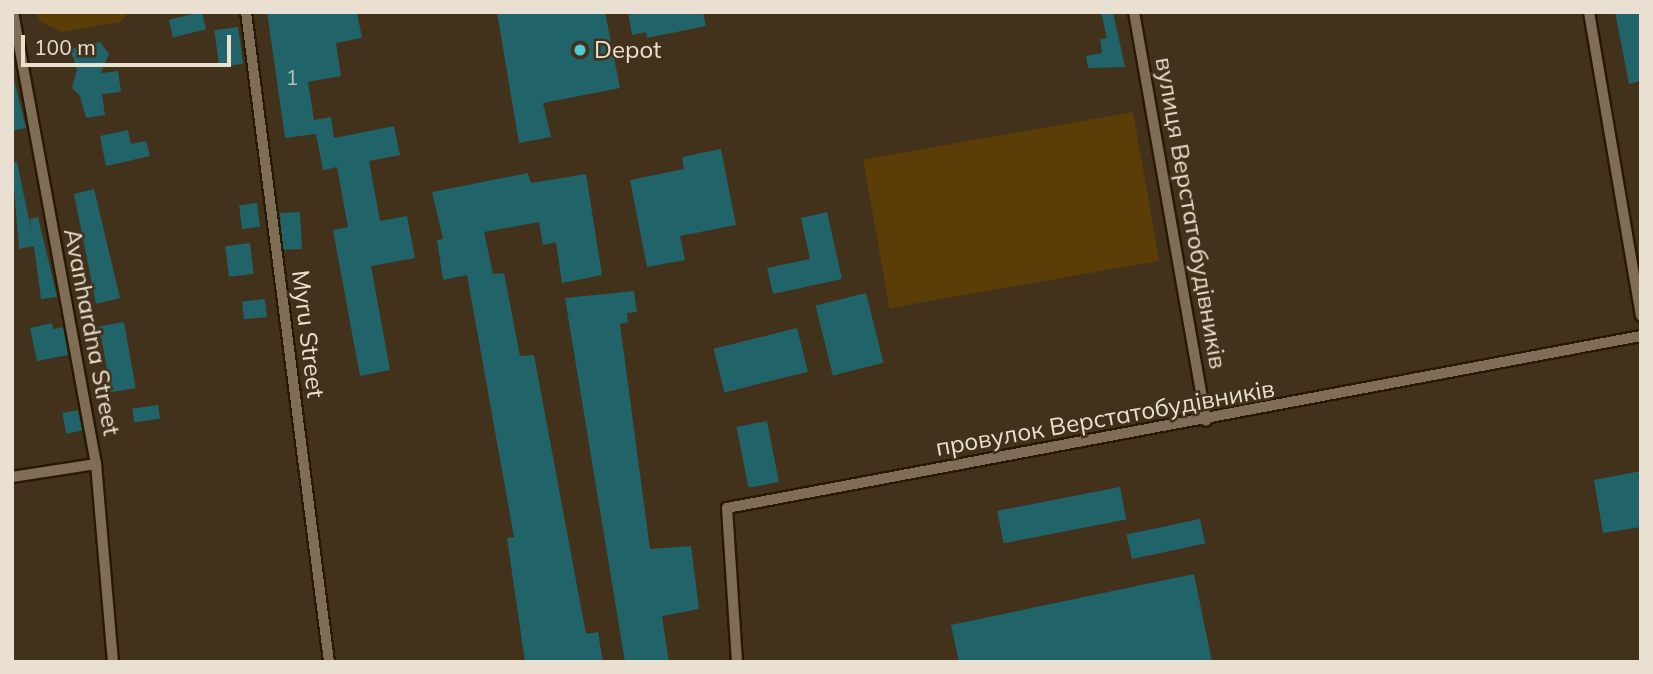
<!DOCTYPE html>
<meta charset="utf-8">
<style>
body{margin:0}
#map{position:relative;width:1653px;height:674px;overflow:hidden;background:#42321b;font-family:Mulish,sans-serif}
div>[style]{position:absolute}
.green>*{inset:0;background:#5b3d08;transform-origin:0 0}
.building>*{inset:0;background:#206369;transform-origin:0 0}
.roads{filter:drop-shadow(2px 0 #281903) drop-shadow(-2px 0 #281903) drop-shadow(0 2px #281903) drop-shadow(0 -2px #281903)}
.minor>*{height:10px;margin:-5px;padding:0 5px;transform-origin:5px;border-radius:5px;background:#7f6d55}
.dots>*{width:19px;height:19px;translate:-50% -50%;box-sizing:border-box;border:4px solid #42321b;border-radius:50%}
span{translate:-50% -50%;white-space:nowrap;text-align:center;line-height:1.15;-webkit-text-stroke:5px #42321b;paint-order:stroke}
.number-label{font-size:21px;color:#b8c1b8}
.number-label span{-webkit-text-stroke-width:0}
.poi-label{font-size:24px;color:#eae0d2}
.left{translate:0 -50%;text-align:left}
.street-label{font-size:24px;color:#eae0d2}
.frame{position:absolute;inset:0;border:14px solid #eae0d2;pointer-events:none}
.scale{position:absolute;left:21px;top:35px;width:210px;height:32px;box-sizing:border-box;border:4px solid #eae0d2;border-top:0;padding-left:9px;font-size:21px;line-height:24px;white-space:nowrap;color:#eae0d2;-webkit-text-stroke:5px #42321b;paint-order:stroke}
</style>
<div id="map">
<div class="green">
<div style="clip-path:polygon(36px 12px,129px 12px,120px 22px,62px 32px,41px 22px)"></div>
<div style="left:1133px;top:112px;width:151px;height:274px;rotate:80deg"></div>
</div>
<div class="building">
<div style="left:202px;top:12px;width:18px;height:34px;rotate:77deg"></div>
<div style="clip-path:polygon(267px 12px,357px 12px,362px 38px,336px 43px,341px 76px,308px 82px,314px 120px,331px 117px,334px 138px,394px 126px,400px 155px,369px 161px,380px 221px,407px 216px,415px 258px,371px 266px,390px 370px,360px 376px,333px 230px,348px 227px,337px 167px,323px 170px,316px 134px,285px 138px)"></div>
<div style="clip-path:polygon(497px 12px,605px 12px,620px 88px,543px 103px,551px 137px,519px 143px)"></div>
<div style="clip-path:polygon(628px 12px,703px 12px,706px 26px,647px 38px,646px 32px,632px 35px)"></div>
<div style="clip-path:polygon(1101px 12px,1113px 12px,1125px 67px,1088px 68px,1086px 56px,1102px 53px,1100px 39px,1107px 38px)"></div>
<div style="clip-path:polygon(1615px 12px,1641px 12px,1641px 81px,1629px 84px)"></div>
<div style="left:238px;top:27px;width:37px;height:24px;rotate:82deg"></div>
<div style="clip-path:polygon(100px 42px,109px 54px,101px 73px,118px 71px,121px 92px,102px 94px,105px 115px,86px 118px,80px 96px,72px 88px,77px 69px,70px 49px)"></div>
<div style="clip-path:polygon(12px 71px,26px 128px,12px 131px)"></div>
<div style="clip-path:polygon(128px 130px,131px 144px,146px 141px,150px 156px,106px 166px,100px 136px)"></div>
<div style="clip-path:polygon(721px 149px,736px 225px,680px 236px,685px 260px,647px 267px,630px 180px,684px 169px,682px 157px)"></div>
<div style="clip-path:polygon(12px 162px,17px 162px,31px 229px,30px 219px,38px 217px,57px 297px,41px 299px,34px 246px,19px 249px)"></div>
<div style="clip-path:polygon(528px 173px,531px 183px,586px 174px,602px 275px,562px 283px,556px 242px,543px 245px,539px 222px,484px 232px,493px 274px,504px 273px,520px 356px,534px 355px,586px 634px,598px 632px,603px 662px,525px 662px,507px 538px,514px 537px,467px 275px,443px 280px,437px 240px,443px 239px,432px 192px)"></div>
<div style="clip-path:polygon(94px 189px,120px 298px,96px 304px,74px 194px)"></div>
<div style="left:257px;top:203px;width:24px;height:18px;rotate:83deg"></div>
<div style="left:300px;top:212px;width:37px;height:20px;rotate:87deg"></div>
<div style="clip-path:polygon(827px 212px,842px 279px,773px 294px,767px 268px,810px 259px,801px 218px)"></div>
<div style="left:250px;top:243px;width:31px;height:25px;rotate:83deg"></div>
<div style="clip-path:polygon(634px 291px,637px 312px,627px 313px,628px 322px,620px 324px,650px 549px,691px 546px,699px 609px,662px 616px,669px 662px,625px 662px,565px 298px)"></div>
<div style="left:866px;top:293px;width:72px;height:52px;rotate:76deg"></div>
<div style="left:265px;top:299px;width:18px;height:23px;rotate:84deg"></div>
<div style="left:124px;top:322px;width:67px;height:25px;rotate:80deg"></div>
<div style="clip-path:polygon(52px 323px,53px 329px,63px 327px,68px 355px,37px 361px,30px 328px)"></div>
<div style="left:797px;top:328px;width:45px;height:86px;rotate:76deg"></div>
<div style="left:158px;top:405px;width:14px;height:26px;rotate:82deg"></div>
<div style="left:78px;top:410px;width:21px;height:16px;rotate:79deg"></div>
<div style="left:767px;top:421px;width:62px;height:31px;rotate:79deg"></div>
<div style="clip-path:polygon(1641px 471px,1641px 527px,1603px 533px,1594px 480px)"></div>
<div style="left:1120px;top:487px;width:33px;height:125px;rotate:79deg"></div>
<div style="left:1200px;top:519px;width:25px;height:75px;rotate:78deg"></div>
<div style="clip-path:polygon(1194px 574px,1212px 662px,959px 662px,951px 625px)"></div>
</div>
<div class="roads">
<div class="minor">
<div style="left:13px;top:12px;width:460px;rotate:79.6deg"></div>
<div style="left:96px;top:464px;width:199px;rotate:85.1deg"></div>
<div style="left:246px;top:12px;width:655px;rotate:82.72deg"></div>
<div style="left:1134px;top:12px;width:415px;rotate:80deg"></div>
<div style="left:1589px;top:12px;width:308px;rotate:80.3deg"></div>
<div style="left:12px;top:477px;width:85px;rotate:-8.8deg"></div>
<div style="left:737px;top:662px;width:154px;rotate:-93.7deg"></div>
<div style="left:727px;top:508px;width:930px;rotate:-10.66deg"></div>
</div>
</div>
<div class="dots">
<div style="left:580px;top:50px;background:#52cbd7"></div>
</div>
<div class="number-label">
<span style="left:292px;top:77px">1</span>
</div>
<div class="poi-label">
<span class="left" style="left:594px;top:50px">Depot</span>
</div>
<div class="street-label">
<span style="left:1191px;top:213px;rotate:80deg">вулиця Верстатобудівників</span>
<span style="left:92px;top:332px;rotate:79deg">Avanhardna Street</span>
<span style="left:308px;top:334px;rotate:83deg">Myru Street</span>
<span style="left:1105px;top:418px;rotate:-10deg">провулок Верстатобудівників</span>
</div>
<div class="frame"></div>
<div class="scale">100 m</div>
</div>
